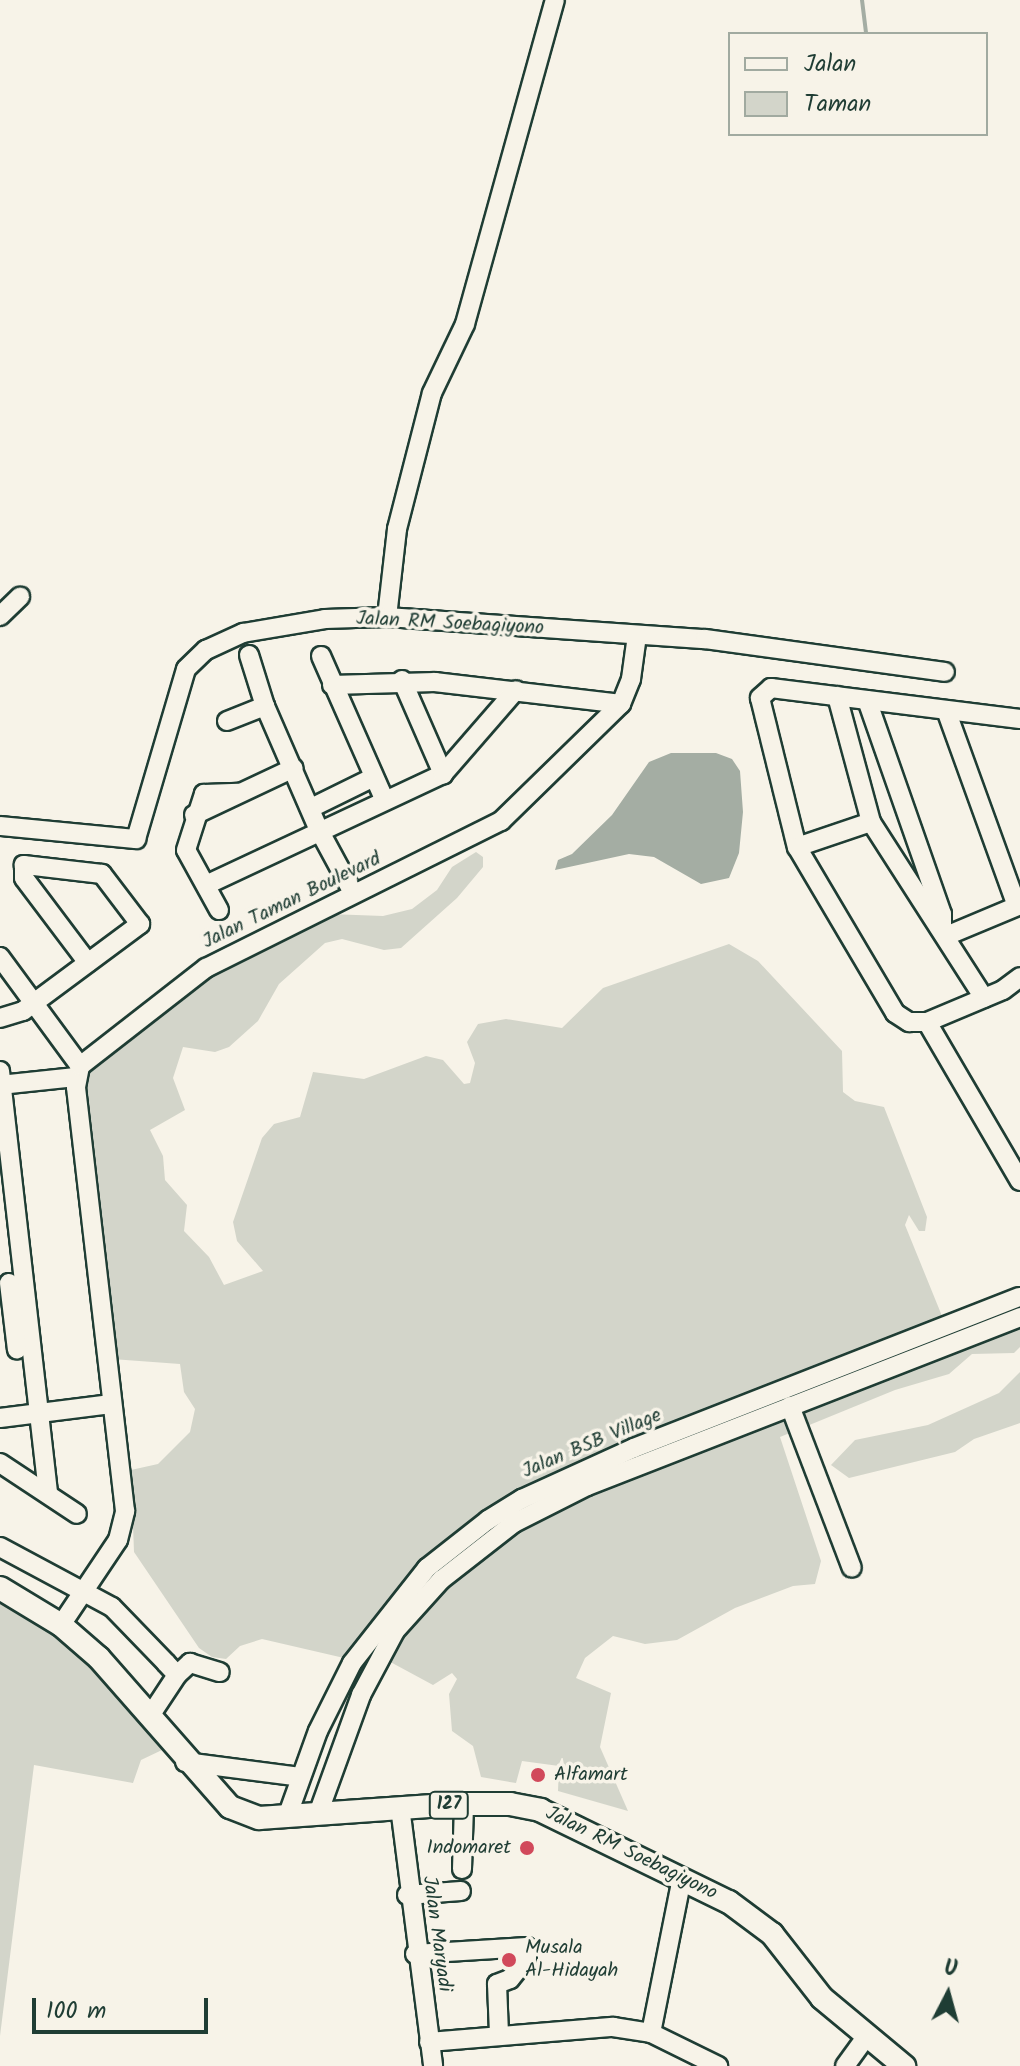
<!DOCTYPE html>
<style>
body{margin:0}
#map{position:relative;width:1020px;height:2066px;overflow:hidden;background:#f7f3e8;font-family:Kalam,sans-serif}
div>[style]{position:absolute}
.green>*{inset:0;background:#d3d5ca}
.water>*{inset:0;background:#a4ada3}
.stream>*{height:4px;margin:-2px;padding:0 2px;transform-origin:2px;border-radius:2px;background:#a4ada3}
.roads{filter:drop-shadow(2px 0 #1f3d34) drop-shadow(-2px 0 #1f3d34) drop-shadow(0 2px #1f3d34) drop-shadow(0 -2px #1f3d34)}
.minor>*{height:18px;margin:-9px;padding:0 9px;transform-origin:9px;border-radius:9px;background:#f7f3e8}
.major>*{height:22px;margin:-11px;padding:0 11px;transform-origin:11px;border-radius:11px;background:#f7f3e8}
.dots>*{width:22px;height:22px;translate:-50% -50%;box-sizing:border-box;border:4px solid #f7f3e8;border-radius:50%}
span{translate:-50% -50%;white-space:nowrap;text-align:center;line-height:1.15;-webkit-text-stroke:7px #f7f3e8;paint-order:stroke}
.shield-label span{padding:2px 6px;background:#f7f3e8;border:2px solid;border-radius:6px;-webkit-text-stroke-width:0}
.shield-label{font-size:18px;color:#1f3d34;font-weight:700}
.street-label{font-size:20px;color:#1f3d34}
.poi-label{font-size:20px;color:#1f3d34}
.left{translate:0 -50%;text-align:left}
.right{translate:-100% -50%;text-align:right}
.legend{position:absolute;left:728px;top:32px;width:260px;height:104px;box-sizing:border-box;background:#f7f3e8;border:2px solid #a1aaa0;margin:0;padding:10px 14px;list-style:none;font-size:24px;color:#1f3d34}
.legend li{display:flex;align-items:center;gap:16px;height:40px}
.legend b{width:40px;border:2px solid #a1aaa0}
.north{position:absolute;left:908px;top:1954px;width:80px;height:80px;-webkit-text-stroke:6px #f7f3e8;paint-order:stroke;rotate:6deg;font-size:22px;font-weight:700;line-height:32px;text-align:center;color:#1f3d34}
.north::after{content:'';display:block;margin:auto;width:28px;height:36px;background:#1f3d34;clip-path:polygon(50% 0,100% 100%,50% 72%,0 100%)}
.scale{position:absolute;left:32px;top:1998px;width:176px;height:36px;box-sizing:border-box;border:4px solid #1f3d34;border-top:0;padding-left:10px;font-size:24px;line-height:28px;white-space:nowrap;color:#1f3d34;-webkit-text-stroke:6px #f7f3e8;paint-order:stroke}
</style>
<div id="map">
<div class="green">
<div style="clip-path:polygon(476px 852px,483px 857px,483px 867px,457px 898px,401px 948px,384px 950px,342px 939px,325px 943px,279px 984px,258px 1021px,229px 1047px,215px 1052px,183px 1047px,173px 1078px,185px 1110px,150px 1130px,163px 1156px,165px 1180px,187px 1205px,184px 1231px,209px 1257px,224px 1285px,263px 1271px,237px 1241px,233px 1222px,262px 1138px,274px 1124px,300px 1117px,313px 1072px,364px 1079px,426px 1056px,443px 1060px,464px 1084px,470px 1083px,475px 1063px,467px 1042px,478px 1024px,506px 1019px,562px 1028px,603px 988px,729px 944px,758px 961px,842px 1051px,843px 1092px,855px 1101px,884px 1107px,927px 1217px,925px 1231px,919px 1231px,909px 1215px,905px 1225px,942px 1316px,630px 1439px,517px 1490px,420px 1561px,344px 1658px,262px 1639px,240px 1646px,226px 1659px,212px 1657px,199px 1648px,134px 1552px,131px 1470px,158px 1464px,190px 1432px,195px 1409px,184px 1392px,180px 1364px,112px 1359px,84px 1082px,89px 1066px,202px 979px,329px 914px,383px 916px,412px 909px,437px 890px,452px 867px)"></div>
<div style="clip-path:polygon(1020px 1320px,1020px 1347px,1014px 1353px,972px 1354px,949px 1374px,895px 1390px,780px 1437px,821px 1561px,815px 1584px,793px 1586px,735px 1608px,677px 1640px,645px 1644px,613px 1636px,585px 1658px,576px 1678px,611px 1693px,600px 1747px,628px 1811px,558px 1791px,559px 1766px,522px 1761px,516px 1783px,481px 1777px,473px 1746px,452px 1731px,449px 1694px,457px 1679px,452px 1673px,433px 1685px,383px 1658px,421px 1605px,515px 1525px)"></div>
<div style="clip-path:polygon(1020px 1372px,1020px 1423px,974px 1439px,955px 1452px,849px 1478px,831px 1465px,855px 1440px,928px 1425px,999px 1393px)"></div>
<div style="clip-path:polygon(0 1595px,67px 1638px,162px 1750px,141px 1760px,133px 1783px,34px 1765px,0 2036px)"></div>
</div>
<div class="water">
<div style="clip-path:polygon(671px 753px,716px 753px,732px 759px,740px 771px,743px 812px,739px 853px,729px 878px,701px 884px,654px 857px,629px 854px,555px 870px,558px 860px,572px 854px,612px 815px,649px 762px)"></div>
</div>
<div class="stream">
<div style="left:862px;top:0;width:34px;rotate:83deg"></div>
</div>
<div class="roads">
<div class="minor">
<div style="left:0;top:616px;width:28px;rotate:-44deg"></div>
<div style="left:387px;top:617px;width:89px;rotate:-83.5deg"></div>
<div style="left:397px;top:529px;width:140px;rotate:-75.6deg"></div>
<div style="left:432px;top:393px;width:76px;rotate:-64.4deg"></div>
<div style="left:465px;top:324px;width:336px;rotate:-74.5deg"></div>
<div style="left:249px;top:655px;width:53px;rotate:72.6deg"></div>
<div style="left:265px;top:706px;width:135px;rotate:66.5deg"></div>
<div style="left:319px;top:830px;width:72px;rotate:61.6deg"></div>
<div style="left:321px;top:656px;width:156px;rotate:66.2deg"></div>
<div style="left:402px;top:680px;width:103px;rotate:66.4deg"></div>
<div style="left:332px;top:685px;width:103px;rotate:-1.7deg"></div>
<div style="left:435px;top:682px;width:187px;rotate:6.7deg"></div>
<div style="left:837px;top:696px;width:131px;rotate:74.9deg"></div>
<div style="left:871px;top:822px;width:209px;rotate:57.3deg"></div>
<div style="left:867px;top:700px;width:227px;rotate:70.7deg"></div>
<div style="left:942px;top:914px;width:14px;rotate:90deg"></div>
<div style="left:946px;top:710px;width:208px;rotate:70.1deg"></div>
<div style="left:1020px;top:719px;width:251px;rotate:-172.9deg"></div>
<div style="left:771px;top:688px;width:15px;rotate:138deg"></div>
<div style="left:760px;top:698px;width:154px;rotate:76.1deg"></div>
<div style="left:797px;top:847px;width:193px;rotate:59.4deg"></div>
<div style="left:895px;top:1013px;width:17px;rotate:33deg"></div>
<div style="left:909px;top:1022px;width:18px"></div>
<div style="left:927px;top:1022px;width:82px;rotate:-22.8deg"></div>
<div style="left:1003px;top:990px;width:21px;rotate:-37deg"></div>
<div style="left:227px;top:721px;width:41px;rotate:-21.5deg"></div>
<div style="left:311px;top:808px;width:68px;rotate:-26.2deg"></div>
<div style="left:194px;top:815px;width:110px;rotate:-25.2deg"></div>
<div style="left:0;top:826px;width:137px;rotate:5.5deg"></div>
<div style="left:136px;top:839px;width:177px;rotate:-73.6deg"></div>
<div style="left:186px;top:669px;width:28px;rotate:-44deg"></div>
<div style="left:206px;top:650px;width:41px;rotate:-24.7deg"></div>
<div style="left:243px;top:633px;width:83px;rotate:-9.7deg"></div>
<div style="left:325px;top:619px;width:62px;rotate:-1.8deg"></div>
<div style="left:387px;top:617px;width:319px;rotate:4deg"></div>
<div style="left:705px;top:639px;width:242px;rotate:7.8deg"></div>
<div style="left:797px;top:847px;width:78px;rotate:-18.7deg"></div>
<div style="left:206px;top:885px;width:262px;rotate:-25.1deg"></div>
<div style="left:443px;top:774px;width:111px;rotate:-49deg"></div>
<div style="left:219px;top:910px;width:68px;rotate:-118.8deg"></div>
<div style="left:186px;top:850px;width:59px;rotate:-72.2deg"></div>
<div style="left:204px;top:794px;width:35px;rotate:-2deg"></div>
<div style="left:946px;top:936px;width:80px;rotate:-22.7deg"></div>
<div style="left:0;top:957px;width:135px;rotate:53.7deg"></div>
<div style="left:0;top:1018px;width:24px;rotate:-17deg"></div>
<div style="left:23px;top:1011px;width:146px;rotate:-36.6deg"></div>
<div style="left:140px;top:924px;width:63px;rotate:-127.2deg"></div>
<div style="left:102px;top:874px;width:79px;rotate:-173.4deg"></div>
<div style="left:24px;top:865px;width:13px;rotate:90deg"></div>
<div style="left:24px;top:878px;width:106px;rotate:53deg"></div>
<div style="left:927px;top:1022px;width:184px;rotate:59.7deg"></div>
<div style="left:0;top:1071px;width:425px;rotate:83.5deg"></div>
<div style="left:0;top:1085px;width:76px;rotate:-6deg"></div>
<div style="left:9px;top:1283px;width:67px;rotate:83.2deg"></div>
<div style="left:790px;top:1406px;width:173px;rotate:69.1deg"></div>
<div style="left:0;top:1418px;width:112px;rotate:-7.2deg"></div>
<div style="left:0;top:1463px;width:92px;rotate:33.5deg"></div>
<div style="left:0;top:1547px;width:127px;rotate:28.2deg"></div>
<div style="left:112px;top:1607px;width:78px;rotate:46deg"></div>
<div style="left:166px;top:1663px;width:16px;rotate:47deg"></div>
<div style="left:177px;top:1675px;width:49px;rotate:123.4deg"></div>
<div style="left:61px;top:1625px;width:102px;rotate:-56.2deg"></div>
<div style="left:118px;top:1540px;width:30px;rotate:-76deg"></div>
<div style="left:125px;top:1511px;width:427px;rotate:-96.6deg"></div>
<div style="left:76px;top:1087px;width:21px;rotate:-79deg"></div>
<div style="left:80px;top:1066px;width:160px;rotate:-37.9deg"></div>
<div style="left:206px;top:968px;width:330px;rotate:-26.5deg"></div>
<div style="left:501px;top:821px;width:168px;rotate:-44.3deg"></div>
<div style="left:621px;top:704px;width:27px;rotate:-68deg"></div>
<div style="left:631px;top:679px;width:44px;rotate:-82.2deg"></div>
<div style="left:177px;top:1675px;width:18px;rotate:-43deg"></div>
<div style="left:190px;top:1663px;width:31px;rotate:17deg"></div>
<div style="left:185px;top:1762px;width:116px;rotate:7.4deg"></div>
<div style="left:400px;top:1807px;width:261px;rotate:82.7deg"></div>
<div style="left:318px;top:1814px;width:127px;rotate:-70.1deg"></div>
<div style="left:361px;top:1695px;width:72px;rotate:-62deg"></div>
<div style="left:395px;top:1631px;width:69px;rotate:-48deg"></div>
<div style="left:441px;top:1580px;width:93px;rotate:-38deg"></div>
<div style="left:514px;top:1523px;width:82px;rotate:-26.9deg"></div>
<div style="left:587px;top:1486px;width:465px;rotate:-21.3deg"></div>
<div style="left:287px;top:1817px;width:91px;rotate:-70.2deg"></div>
<div style="left:318px;top:1731px;width:76px;rotate:-63.4deg"></div>
<div style="left:352px;top:1663px;width:121px;rotate:-51.7deg"></div>
<div style="left:427px;top:1568px;width:78px;rotate:-38.2deg"></div>
<div style="left:488px;top:1520px;width:40px;rotate:-32deg"></div>
<div style="left:522px;top:1499px;width:123px;rotate:-24.5deg"></div>
<div style="left:634px;top:1448px;width:414px;rotate:-21.4deg"></div>
<div style="left:462px;top:1869px;width:65px;rotate:-88.2deg"></div>
<div style="left:407px;top:1895px;width:54px;rotate:-4.2deg"></div>
<div style="left:415px;top:1954px;width:112px;rotate:-3.6deg"></div>
<div style="left:527px;top:1947px;width:11px;rotate:90deg"></div>
<div style="left:527px;top:1958px;width:27px;rotate:129deg"></div>
<div style="left:510px;top:1979px;width:14px;rotate:159deg"></div>
<div style="left:497px;top:1984px;width:49px;rotate:87.7deg"></div>
<div style="left:651px;top:2033px;width:158px;rotate:-78.7deg"></div>
<div style="left:429px;top:2042px;width:185px;rotate:-4.7deg"></div>
<div style="left:613px;top:2027px;width:38px;rotate:9deg"></div>
<div style="left:651px;top:2033px;width:75px;rotate:26.2deg"></div>
<div style="left:845px;top:2066px;width:37px;rotate:-54deg"></div>
</div>
<div class="major">
<div style="left:0;top:1588px;width:71px;rotate:31.2deg"></div>
<div style="left:61px;top:1625px;width:50px;rotate:41deg"></div>
<div style="left:99px;top:1658px;width:198px;rotate:48.7deg"></div>
<div style="left:230px;top:1807px;width:31px;rotate:21deg"></div>
<div style="left:259px;top:1818px;width:199px;rotate:-4deg"></div>
<div style="left:458px;top:1804px;width:52px"></div>
<div style="left:510px;top:1804px;width:31px;rotate:11deg"></div>
<div style="left:540px;top:1810px;width:210px;rotate:26deg"></div>
<div style="left:729px;top:1902px;width:54px;rotate:36.7deg"></div>
<div style="left:772px;top:1934px;width:81px;rotate:52deg"></div>
<div style="left:822px;top:1998px;width:107px;rotate:39.7deg"></div>
</div>
</div>
<div class="dots">
<div style="left:538px;top:1775px;background:#d1495b"></div>
<div style="left:527px;top:1848px;background:#d1495b"></div>
<div style="left:509px;top:1960px;background:#d1495b"></div>
</div>
<div class="shield-label">
<span style="left:449px;top:1805px">127</span>
</div>
<div class="street-label">
<span style="left:450px;top:624px;rotate:3deg">Jalan RM Soebagiyono</span>
<span style="left:292px;top:901px;rotate:-26deg">Jalan Taman Boulevard</span>
<span style="left:592px;top:1444px;rotate:-23deg">Jalan BSB Village</span>
<span style="left:631px;top:1854px;rotate:26deg">Jalan RM Soebagiyono</span>
<span style="left:436px;top:1934px;rotate:82deg">Jalan Maryadi</span>
</div>
<div class="poi-label">
<span class="left" style="left:554px;top:1775px">Alfamart</span>
<span class="right" style="left:511px;top:1848px">Indomaret</span>
<span class="left" style="left:525px;top:1960px">Musala<br>Al-Hidayah</span>
</div>
<ul class="legend">
<li><b style="height:10px;background:#f7f3e8"></b>Jalan</li>
<li><b style="height:22px;background:#d3d5ca"></b>Taman</li>
</ul>
<div class="north">U</div>
<div class="scale">100 m</div>
</div>
